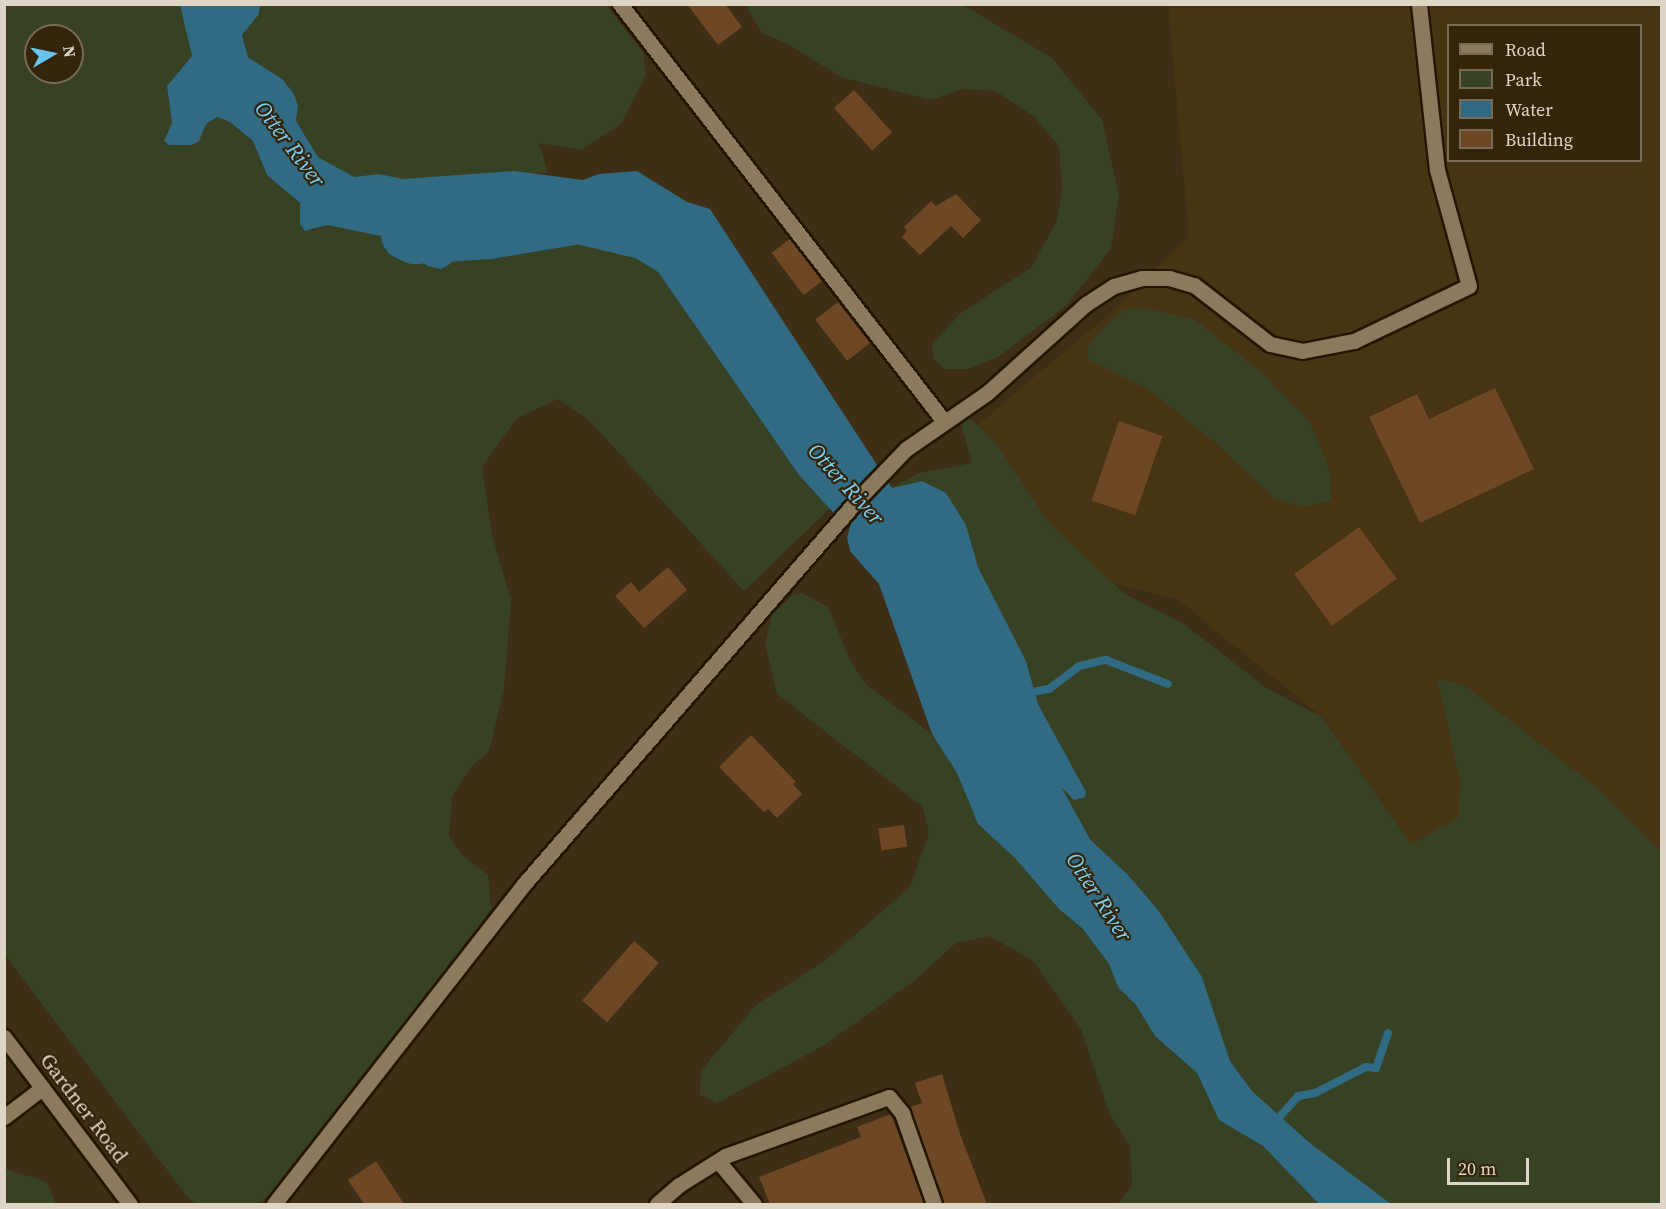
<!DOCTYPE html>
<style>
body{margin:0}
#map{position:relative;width:1666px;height:1209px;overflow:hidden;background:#3d2e15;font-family:"Source Serif 4",serif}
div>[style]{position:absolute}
.built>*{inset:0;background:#473412}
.green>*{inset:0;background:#374224}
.water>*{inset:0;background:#306b83}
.stream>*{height:8px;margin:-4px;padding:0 4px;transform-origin:4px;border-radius:4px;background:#306b83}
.river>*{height:50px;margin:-25px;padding:0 25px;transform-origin:25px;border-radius:25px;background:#306b83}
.building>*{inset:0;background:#6e4825;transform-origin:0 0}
.roads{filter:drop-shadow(2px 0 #241600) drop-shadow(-2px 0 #241600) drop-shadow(0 2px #241600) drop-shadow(0 -2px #241600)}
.service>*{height:15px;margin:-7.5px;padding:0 7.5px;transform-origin:7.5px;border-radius:7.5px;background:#8c7a5f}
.minor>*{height:15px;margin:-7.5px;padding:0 7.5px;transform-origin:7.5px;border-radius:7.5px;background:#8c7a5f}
.secondary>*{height:15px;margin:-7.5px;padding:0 7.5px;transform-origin:7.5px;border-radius:7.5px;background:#8c7a5f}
span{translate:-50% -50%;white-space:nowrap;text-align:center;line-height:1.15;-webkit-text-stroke:4.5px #33240a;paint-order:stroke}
.street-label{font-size:21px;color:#ded5c6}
.water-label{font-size:22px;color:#77d1f8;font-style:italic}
.frame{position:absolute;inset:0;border:6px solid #ded5c6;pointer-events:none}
.legend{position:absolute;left:1447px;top:24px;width:195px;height:138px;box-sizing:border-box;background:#33240a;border:2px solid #776b55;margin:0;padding:8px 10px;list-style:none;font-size:18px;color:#ded5c6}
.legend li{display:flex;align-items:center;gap:12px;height:30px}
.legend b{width:30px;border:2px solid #776b55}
.north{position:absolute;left:24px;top:24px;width:60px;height:60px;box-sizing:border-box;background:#33240a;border:2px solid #776b55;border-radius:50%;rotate:81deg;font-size:16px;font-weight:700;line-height:24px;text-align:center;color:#ded5c6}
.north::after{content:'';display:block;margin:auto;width:21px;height:27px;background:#69c4f1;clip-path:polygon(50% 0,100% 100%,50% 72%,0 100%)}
.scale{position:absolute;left:1447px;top:1158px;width:82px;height:27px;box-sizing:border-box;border:3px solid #ded5c6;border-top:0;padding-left:8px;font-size:18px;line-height:21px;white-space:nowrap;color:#ded5c6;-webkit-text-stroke:4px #33240a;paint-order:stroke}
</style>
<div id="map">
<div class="built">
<div style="clip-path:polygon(evenodd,1168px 5px,1661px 5px,1661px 870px,1411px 844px,1322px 717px,1177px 599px,1083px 576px,969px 432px,1114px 310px,1189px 236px,1168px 5px,1448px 26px,1640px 26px,1640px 160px,1448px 160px,1448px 26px)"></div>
</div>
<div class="green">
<div style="clip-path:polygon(evenodd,5px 5px,180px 5px,192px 56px,167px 86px,172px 123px,164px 141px,169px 145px,192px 145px,199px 141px,206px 124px,217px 117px,230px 122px,253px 141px,267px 175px,300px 203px,300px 218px,312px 231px,326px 225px,395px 239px,410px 245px,427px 266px,456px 256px,464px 242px,497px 220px,569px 217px,610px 224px,622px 234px,629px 229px,627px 217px,636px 223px,647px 256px,765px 426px,799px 475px,830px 508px,744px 591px,589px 420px,558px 399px,517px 418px,482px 467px,492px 535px,511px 600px,504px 690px,489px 751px,470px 768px,452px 797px,449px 836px,461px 854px,488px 875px,491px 910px,272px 1196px,254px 1204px,198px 1204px,189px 1199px,5px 955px,5px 5px,36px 36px,72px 36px,72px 72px,36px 72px,36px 36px)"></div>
<div style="clip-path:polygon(260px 5px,606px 5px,643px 52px,646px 75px,621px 124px,581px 150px,539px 143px,548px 173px,403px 179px,379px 174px,354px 177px,318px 157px,296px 121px,298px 106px,264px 67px,248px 57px,242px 35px,259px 14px)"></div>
<div style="clip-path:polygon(746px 5px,963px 5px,1052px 58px,1102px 120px,1119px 195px,1111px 248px,1066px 306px,998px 357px,968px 369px,945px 369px,934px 360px,932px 344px,961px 313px,1031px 268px,1057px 221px,1062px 188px,1059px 147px,1035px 117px,996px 91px,963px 89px,931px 100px,841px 77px,788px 44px,762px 33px)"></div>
<div style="clip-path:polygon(1139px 307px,1194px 319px,1260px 371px,1311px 423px,1331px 474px,1331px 501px,1304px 507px,1274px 498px,1219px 446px,1148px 389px,1089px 360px,1086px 349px,1101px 330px,1124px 310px)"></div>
<div style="clip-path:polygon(959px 417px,969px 417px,996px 443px,1049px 523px,1125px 594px,1184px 624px,1265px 687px,1322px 717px,1411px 844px,1458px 818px,1460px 780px,1437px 679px,1464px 685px,1596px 787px,1661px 852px,1661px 1204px,1391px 1204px,1310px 1143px,1252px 1091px,1230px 1061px,1202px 977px,1127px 874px,1004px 759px,980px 717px,973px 697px,986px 686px,1023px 732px,1040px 765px,1086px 792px,1038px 704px,1026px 661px,978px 567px,966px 525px,946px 493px,922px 481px,892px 488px,919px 473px,972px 463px)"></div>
<div style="clip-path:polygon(802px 593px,828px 607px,850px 660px,866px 685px,932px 734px,957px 773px,978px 824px,1015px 857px,1059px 909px,1083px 929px,1109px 964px,1118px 987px,1136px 1005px,1155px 1036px,1197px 1073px,1219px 1120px,1263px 1146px,1319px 1204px,1118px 1204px,1132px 1186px,1130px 1146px,1110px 1115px,1081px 1029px,1033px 961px,990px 936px,956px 943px,915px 980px,826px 1044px,717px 1103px,700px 1094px,701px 1071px,756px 1005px,826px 960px,910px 887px,929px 833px,923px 807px,777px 694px,765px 644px,772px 614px,794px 594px)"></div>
<div style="clip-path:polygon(6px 1169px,47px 1182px,56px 1204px,5px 1204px)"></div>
</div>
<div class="water">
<div style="clip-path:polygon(180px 5px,260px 5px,259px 14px,242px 35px,248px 57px,282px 79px,294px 94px,298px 106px,296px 121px,318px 157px,354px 177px,379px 174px,403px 179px,514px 171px,583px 180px,599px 174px,637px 171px,687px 202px,710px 209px,892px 488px,922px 481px,946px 493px,966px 525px,978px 567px,1026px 661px,1038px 704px,1086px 792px,1085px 797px,1074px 800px,1040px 765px,1023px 732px,986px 687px,973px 698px,980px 718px,1004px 759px,1127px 874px,1158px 910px,1202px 977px,1230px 1061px,1252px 1091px,1310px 1143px,1391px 1204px,1319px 1204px,1263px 1146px,1219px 1120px,1197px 1073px,1155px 1036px,1136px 1005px,1118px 987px,1109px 964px,1083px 929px,1059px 909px,1015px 858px,978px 824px,957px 773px,932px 734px,879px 584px,850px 551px,847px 538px,851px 523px,842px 522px,799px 475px,647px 256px,635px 223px,625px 218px,628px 234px,610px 224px,569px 217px,497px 220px,464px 242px,450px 264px,441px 269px,427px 266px,410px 245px,395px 239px,327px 225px,305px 231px,300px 224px,300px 203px,267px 175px,253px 141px,230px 122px,217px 117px,206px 124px,199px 141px,192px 145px,169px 145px,164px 141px,172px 123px,167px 86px,192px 56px)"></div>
</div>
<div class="stream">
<div style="left:1026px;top:693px;width:23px;rotate:-10deg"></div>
<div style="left:1049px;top:689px;width:38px;rotate:-37deg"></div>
<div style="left:1079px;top:666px;width:28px;rotate:-13deg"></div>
<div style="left:1106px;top:660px;width:66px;rotate:21.2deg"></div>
<div style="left:1274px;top:1123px;width:36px;rotate:-48deg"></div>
<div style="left:1298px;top:1096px;width:17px;rotate:-10deg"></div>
<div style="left:1315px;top:1093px;width:57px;rotate:-27deg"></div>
<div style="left:1366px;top:1067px;width:10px;rotate:6deg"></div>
<div style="left:1376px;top:1068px;width:37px;rotate:-71deg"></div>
</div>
<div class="river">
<div style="left:406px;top:235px;width:10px;rotate:24deg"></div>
<div style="left:415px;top:239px;width:74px;rotate:-3.9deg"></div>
<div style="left:489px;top:234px;width:91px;rotate:-9.5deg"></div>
<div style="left:579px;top:219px;width:69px;rotate:13.4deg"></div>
<div style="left:646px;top:235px;width:62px;rotate:31.9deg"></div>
<div style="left:948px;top:632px;width:250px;rotate:61.3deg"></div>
</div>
<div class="building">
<div style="clip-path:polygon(687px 4px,725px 4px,742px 27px,718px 45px)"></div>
<div style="left:854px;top:90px;width:57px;height:27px;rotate:48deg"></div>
<div style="clip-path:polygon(956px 194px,981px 220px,963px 238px,951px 226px,920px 255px,902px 237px,907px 231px,904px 227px,931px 201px,936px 206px)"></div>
<div style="left:790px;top:239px;width:53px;height:23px;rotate:53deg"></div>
<div style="left:838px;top:302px;width:52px;height:29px;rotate:52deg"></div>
<div style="clip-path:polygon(1495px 388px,1534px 469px,1420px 523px,1369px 417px,1417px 394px,1429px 419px)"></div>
<div style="left:1119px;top:421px;width:46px;height:84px;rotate:19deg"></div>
<div style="left:1359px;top:527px;width:64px;height:80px;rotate:54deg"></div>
<div style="clip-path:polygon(668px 567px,687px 590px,644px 628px,615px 596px,631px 582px,639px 592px)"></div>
<div style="clip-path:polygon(751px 735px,796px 782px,793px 784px,802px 794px,777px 818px,768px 809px,764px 812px,719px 767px)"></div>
<div style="left:904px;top:825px;width:22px;height:26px;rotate:82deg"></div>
<div style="left:634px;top:941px;width:33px;height:79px;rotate:41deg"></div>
<div style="clip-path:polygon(942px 1074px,960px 1134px,987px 1204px,944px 1204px,910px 1107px,922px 1103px,915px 1083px)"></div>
<div style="clip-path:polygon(891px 1114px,924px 1204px,770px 1204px,759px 1177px,861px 1137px,857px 1127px)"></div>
<div style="clip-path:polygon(376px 1161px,404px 1204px,364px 1204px,348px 1180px)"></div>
</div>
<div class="roads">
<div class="service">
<div style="left:620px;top:4px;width:527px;rotate:52.17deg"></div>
<div style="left:987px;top:393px;width:133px;rotate:-42deg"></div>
<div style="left:1086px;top:304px;width:33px;rotate:-33deg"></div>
<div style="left:1114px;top:286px;width:29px;rotate:-16deg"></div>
<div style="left:1142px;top:278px;width:27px"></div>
<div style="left:1169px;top:278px;width:26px;rotate:16deg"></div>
<div style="left:1194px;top:285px;width:96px;rotate:37.8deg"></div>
<div style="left:1270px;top:344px;width:33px;rotate:12deg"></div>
<div style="left:1302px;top:351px;width:53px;rotate:-10.9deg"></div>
<div style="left:1354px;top:341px;width:127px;rotate:-25.6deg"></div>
<div style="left:1469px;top:286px;width:120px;rotate:-105.4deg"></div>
<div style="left:1437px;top:170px;width:167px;rotate:-96.2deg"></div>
<div style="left:4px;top:1117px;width:48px;rotate:-37.3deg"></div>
<div style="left:718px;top:1161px;width:56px;rotate:50.1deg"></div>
<div style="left:274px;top:1204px;width:406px;rotate:-52deg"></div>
<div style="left:524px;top:884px;width:511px;rotate:-49.05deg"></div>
<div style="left:657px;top:1204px;width:29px;rotate:-41deg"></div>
<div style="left:679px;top:1185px;width:54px;rotate:-32.2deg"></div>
<div style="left:725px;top:1156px;width:174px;rotate:-19.8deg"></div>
<div style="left:889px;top:1097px;width:21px;rotate:51deg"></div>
<div style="left:902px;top:1113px;width:96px;rotate:70.6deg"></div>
</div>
<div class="minor">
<div style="left:859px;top:498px;width:68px;rotate:-46.2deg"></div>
<div style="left:906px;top:449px;width:98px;rotate:-34.7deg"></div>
</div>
<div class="secondary">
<div style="left:4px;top:1037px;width:209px;rotate:53deg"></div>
</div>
</div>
<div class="street-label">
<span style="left:84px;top:1108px;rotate:53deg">Gardner Road</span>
</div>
<div class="water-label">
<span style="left:290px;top:144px;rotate:53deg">Otter River</span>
<span style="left:846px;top:484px;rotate:48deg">Otter River</span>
<span style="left:1099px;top:897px;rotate:57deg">Otter River</span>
</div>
<div class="frame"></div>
<ul class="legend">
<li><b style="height:8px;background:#8c7a5f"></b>Road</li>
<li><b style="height:16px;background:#374224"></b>Park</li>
<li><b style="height:16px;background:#306b83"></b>Water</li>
<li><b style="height:16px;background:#6e4825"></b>Building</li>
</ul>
<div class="north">N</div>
<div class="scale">20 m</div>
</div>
